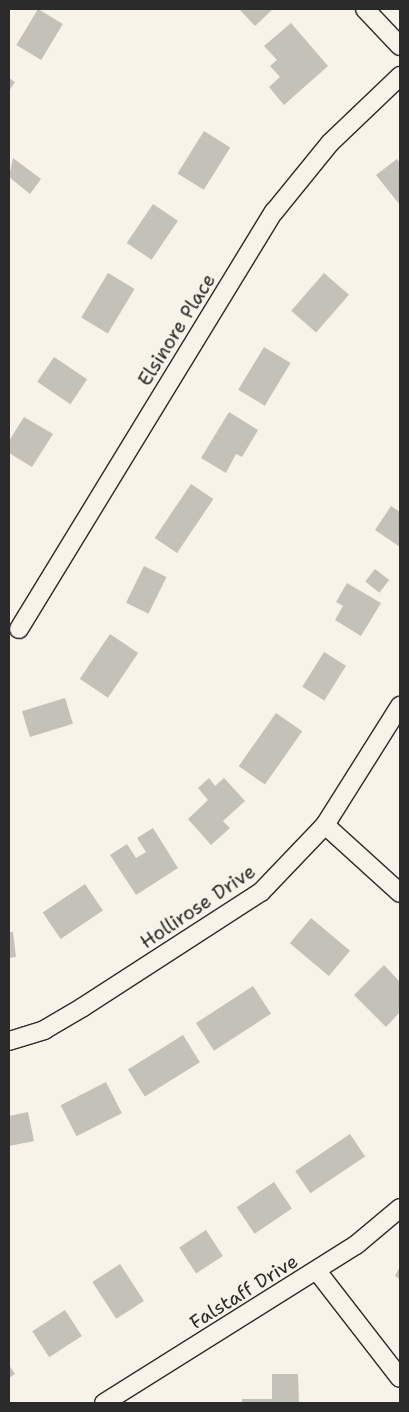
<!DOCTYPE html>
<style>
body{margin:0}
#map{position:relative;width:409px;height:1412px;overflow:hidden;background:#f7f3e8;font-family:"Shantell Sans",sans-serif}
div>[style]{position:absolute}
.building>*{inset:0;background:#c4c1b9;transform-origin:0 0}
.roads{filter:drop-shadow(1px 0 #2b2b2b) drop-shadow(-1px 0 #2b2b2b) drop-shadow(0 1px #2b2b2b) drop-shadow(0 -1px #2b2b2b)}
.minor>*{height:18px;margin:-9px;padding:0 9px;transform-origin:9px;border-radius:9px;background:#f7f3e8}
span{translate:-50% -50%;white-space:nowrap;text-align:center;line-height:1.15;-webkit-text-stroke:4.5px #f7f3e8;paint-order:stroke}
.street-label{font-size:19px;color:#2b2b2b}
.frame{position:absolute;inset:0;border:10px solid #2b2b2b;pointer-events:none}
</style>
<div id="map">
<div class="building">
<div style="left:38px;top:9px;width:29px;height:42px;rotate:31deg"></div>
<div style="clip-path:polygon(239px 9px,273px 9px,255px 26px)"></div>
<div style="clip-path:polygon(291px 23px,328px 66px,284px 105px,269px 87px,280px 77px,270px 66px,277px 60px,264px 46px)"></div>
<div style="clip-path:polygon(9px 78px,15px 82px,9px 91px)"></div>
<div style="left:204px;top:131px;width:31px;height:50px;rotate:32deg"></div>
<div style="clip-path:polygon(13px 158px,41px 179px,30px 194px,9px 177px)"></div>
<div style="clip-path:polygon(397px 159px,400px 163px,400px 205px,376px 175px)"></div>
<div style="left:153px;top:204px;width:30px;height:47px;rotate:34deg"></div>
<div style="left:108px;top:273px;width:31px;height:52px;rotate:31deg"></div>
<div style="left:324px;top:273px;width:33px;height:50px;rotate:41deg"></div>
<div style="left:264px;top:347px;width:31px;height:50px;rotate:31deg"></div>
<div style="left:54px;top:357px;width:40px;height:30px;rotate:34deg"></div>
<div style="clip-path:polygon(229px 412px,258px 430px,242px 457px,236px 454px,226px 473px,201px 458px)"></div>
<div style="clip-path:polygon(24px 417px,53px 434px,32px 467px,9px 453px,9px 441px)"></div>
<div style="left:191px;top:484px;width:27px;height:65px;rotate:34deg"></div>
<div style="clip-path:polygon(391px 506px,400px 512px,400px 547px,375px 530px)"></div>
<div style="left:144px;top:566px;width:25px;height:41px;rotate:26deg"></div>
<div style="left:375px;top:569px;width:18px;height:16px;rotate:38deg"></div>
<div style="clip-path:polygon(347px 583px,381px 603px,361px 636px,335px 620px,343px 606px,336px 602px)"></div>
<div style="left:110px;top:634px;width:34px;height:54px;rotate:34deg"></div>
<div style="left:324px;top:652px;width:26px;height:41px;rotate:32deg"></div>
<div style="left:65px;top:698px;width:27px;height:45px;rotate:73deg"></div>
<div style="left:276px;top:713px;width:32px;height:65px;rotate:35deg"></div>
<div style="clip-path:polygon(209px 778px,215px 786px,224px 778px,245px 801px,223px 821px,230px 828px,211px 845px,188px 819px,208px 800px,198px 788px)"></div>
<div style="clip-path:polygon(153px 828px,178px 868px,136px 895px,110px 855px,127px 844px,136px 858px,146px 852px,137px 838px)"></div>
<div style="left:85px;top:884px;width:32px;height:51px;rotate:56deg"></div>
<div style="left:311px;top:918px;width:51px;height:33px;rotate:40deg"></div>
<div style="clip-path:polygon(9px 932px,13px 932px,16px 957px,9px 958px)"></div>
<div style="clip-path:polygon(384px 965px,400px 982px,400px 1012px,386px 1027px,354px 995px)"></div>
<div style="left:253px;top:986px;width:33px;height:68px;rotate:57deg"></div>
<div style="left:183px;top:1035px;width:32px;height:65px;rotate:58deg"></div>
<div style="left:106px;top:1082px;width:35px;height:51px;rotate:63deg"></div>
<div style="clip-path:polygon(28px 1112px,34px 1141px,9px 1146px,9px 1116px)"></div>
<div style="left:350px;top:1134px;width:27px;height:66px;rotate:56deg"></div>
<div style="left:274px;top:1182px;width:32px;height:45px;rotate:56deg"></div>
<div style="left:206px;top:1230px;width:31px;height:32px;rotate:57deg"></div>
<div style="left:120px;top:1264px;width:44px;height:33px;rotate:57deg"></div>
<div style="clip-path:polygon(400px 1266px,400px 1279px,395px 1276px)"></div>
<div style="left:65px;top:1310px;width:31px;height:39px;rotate:57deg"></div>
<div style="clip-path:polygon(9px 1365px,15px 1374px,9px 1378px)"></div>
<div style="clip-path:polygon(272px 1374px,298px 1374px,299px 1403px,242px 1403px,242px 1399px,272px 1399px)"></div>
</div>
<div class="roads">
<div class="minor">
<div style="left:365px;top:9px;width:51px;rotate:46.6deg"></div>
<div style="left:19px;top:629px;width:489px;rotate:-58.6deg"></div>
<div style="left:274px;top:212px;width:89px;rotate:-50.9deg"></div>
<div style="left:330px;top:143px;width:97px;rotate:-43.7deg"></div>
<div style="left:325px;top:825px;width:101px;rotate:42.2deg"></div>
<div style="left:9px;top:1041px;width:37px;rotate:-17deg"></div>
<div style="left:44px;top:1030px;width:45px;rotate:-30.5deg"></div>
<div style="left:83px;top:1007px;width:212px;rotate:-32.9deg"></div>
<div style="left:261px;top:892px;width:93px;rotate:-46.3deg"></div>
<div style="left:325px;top:825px;width:141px;rotate:-57.8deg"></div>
<div style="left:317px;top:1271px;width:135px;rotate:52.2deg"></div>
<div style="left:104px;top:1403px;width:297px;rotate:-32.1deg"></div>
<div style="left:356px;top:1245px;width:57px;rotate:-40.1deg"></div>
</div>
</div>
<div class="street-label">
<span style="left:177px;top:330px;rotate:-58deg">Elsinore Place</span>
<span style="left:198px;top:907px;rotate:-34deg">Hollirose Drive</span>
<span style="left:244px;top:1292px;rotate:-32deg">Falstaff Drive</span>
</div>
<div class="frame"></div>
</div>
